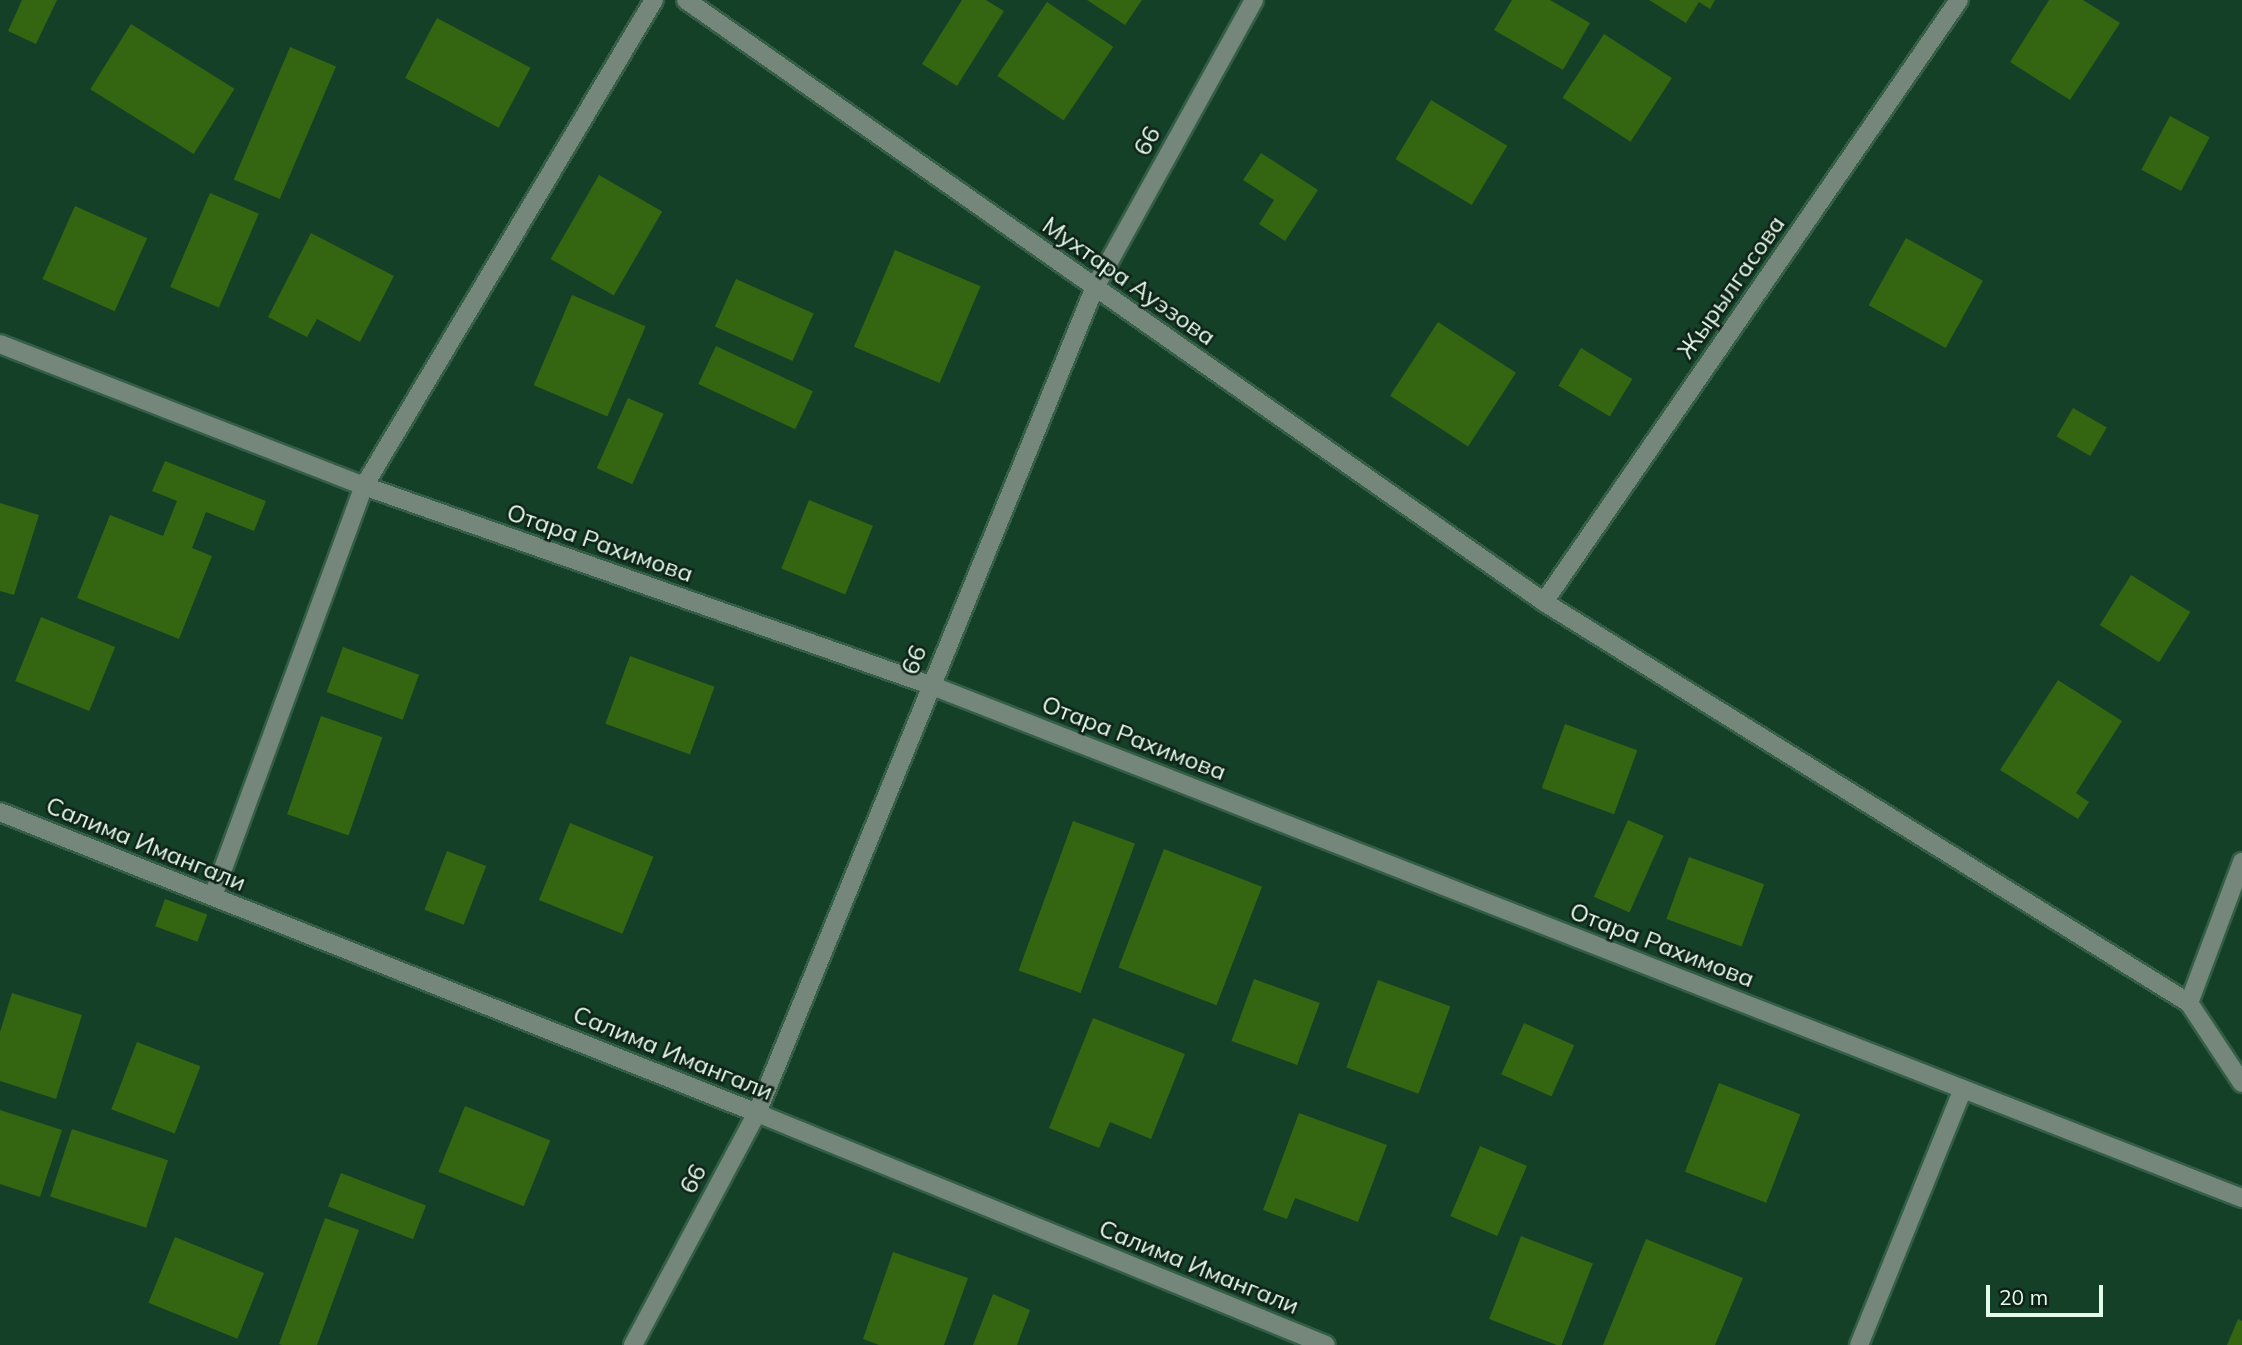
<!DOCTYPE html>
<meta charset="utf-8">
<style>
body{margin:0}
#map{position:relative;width:2242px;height:1345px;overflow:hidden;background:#134027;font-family:Mulish,sans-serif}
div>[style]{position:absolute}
.building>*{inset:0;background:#346510;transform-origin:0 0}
.roads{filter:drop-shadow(2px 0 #345e46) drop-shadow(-2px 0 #345e46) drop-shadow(0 2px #345e46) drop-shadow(0 -2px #345e46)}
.minor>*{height:18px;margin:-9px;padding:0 9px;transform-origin:9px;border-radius:9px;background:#74877a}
span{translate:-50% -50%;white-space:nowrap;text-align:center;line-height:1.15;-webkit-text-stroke:5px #102217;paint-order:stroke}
.street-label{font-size:24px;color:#e3fbea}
.scale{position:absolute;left:1986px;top:1285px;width:117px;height:32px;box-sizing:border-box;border:4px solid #e3fbea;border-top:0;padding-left:9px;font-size:21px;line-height:24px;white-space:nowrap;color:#e3fbea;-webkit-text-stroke:5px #102217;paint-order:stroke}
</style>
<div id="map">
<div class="building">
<div style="clip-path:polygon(22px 0,57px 0,36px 44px,8px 31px)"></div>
<div style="clip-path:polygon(962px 0,986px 0,1004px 11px,957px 86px,922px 64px)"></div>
<div style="clip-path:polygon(1087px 0,1142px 0,1125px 25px)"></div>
<div style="clip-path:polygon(1512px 0,1550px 0,1590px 23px,1563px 70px,1494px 30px)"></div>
<div style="clip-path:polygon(1649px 0,1715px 0,1710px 9px,1699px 2px,1686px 23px)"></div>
<div style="clip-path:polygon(2049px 0,2083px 0,2120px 23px,2070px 100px,2010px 62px)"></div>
<div style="left:1047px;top:2px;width:80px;height:89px;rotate:34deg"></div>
<div style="left:437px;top:18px;width:106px;height:68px;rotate:28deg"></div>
<div style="left:131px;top:24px;width:122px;height:77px;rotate:32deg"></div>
<div style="left:1604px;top:34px;width:81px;height:76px;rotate:33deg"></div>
<div style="left:290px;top:47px;width:50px;height:144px;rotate:23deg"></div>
<div style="left:1431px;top:100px;width:89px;height:69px;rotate:31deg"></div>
<div style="left:2170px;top:116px;width:45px;height:61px;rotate:28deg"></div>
<div style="clip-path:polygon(1261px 153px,1318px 190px,1285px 241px,1259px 224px,1274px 200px,1243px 180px)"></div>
<div style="left:599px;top:175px;width:73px;height:97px;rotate:30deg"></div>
<div style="left:210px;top:193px;width:53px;height:102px;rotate:23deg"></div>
<div style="left:75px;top:206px;width:79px;height:80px;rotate:24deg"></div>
<div style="clip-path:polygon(311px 233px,394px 276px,360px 342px,317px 319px,307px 337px,268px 317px)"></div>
<div style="left:1906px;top:238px;width:88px;height:77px;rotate:29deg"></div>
<div style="left:895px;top:250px;width:93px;height:105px;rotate:23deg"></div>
<div style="left:736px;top:279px;width:85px;height:52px;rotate:24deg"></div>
<div style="left:572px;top:295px;width:80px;height:98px;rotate:23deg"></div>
<div style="left:1438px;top:322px;width:93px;height:88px;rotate:33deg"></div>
<div style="left:716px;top:346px;width:107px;height:42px;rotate:25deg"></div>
<div style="left:1581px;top:348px;width:60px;height:44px;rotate:31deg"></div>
<div style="left:628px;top:398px;width:39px;height:77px;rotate:24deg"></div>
<div style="left:2073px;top:408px;width:39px;height:33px;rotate:30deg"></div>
<div style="clip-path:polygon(165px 461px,266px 501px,254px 531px,206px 512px,192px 548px,212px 556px,179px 639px,77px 598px,110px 515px,163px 536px,177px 501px,152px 491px)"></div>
<div style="left:809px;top:500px;width:69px;height:74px;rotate:22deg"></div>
<div style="clip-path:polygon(0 503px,39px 515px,14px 595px,0 591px)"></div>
<div style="left:2131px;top:575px;width:70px;height:59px;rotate:32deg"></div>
<div style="left:41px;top:617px;width:80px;height:69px;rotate:22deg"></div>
<div style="left:343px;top:647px;width:81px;height:48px;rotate:20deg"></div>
<div style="left:630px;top:656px;width:90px;height:72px;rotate:20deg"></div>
<div style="clip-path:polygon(2058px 680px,2122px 721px,2076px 793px,2089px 802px,2078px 819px,2000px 770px)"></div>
<div style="left:321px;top:716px;width:65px;height:104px;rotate:19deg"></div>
<div style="left:1565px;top:724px;width:77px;height:68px;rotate:20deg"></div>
<div style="left:1628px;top:820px;width:39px;height:84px;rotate:24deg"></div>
<div style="left:1073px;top:821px;width:66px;height:159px;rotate:20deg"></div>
<div style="left:570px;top:823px;width:90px;height:83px;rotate:22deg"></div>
<div style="left:1164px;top:849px;width:105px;height:127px;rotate:21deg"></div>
<div style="left:447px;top:851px;width:42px;height:63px;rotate:21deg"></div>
<div style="left:1689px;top:857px;width:80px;height:66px;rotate:20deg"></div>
<div style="left:165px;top:899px;width:45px;height:29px;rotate:20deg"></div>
<div style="left:1254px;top:979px;width:70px;height:66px;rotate:20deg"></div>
<div style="left:1378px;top:980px;width:77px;height:93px;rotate:20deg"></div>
<div style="clip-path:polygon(12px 993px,82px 1015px,56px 1099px,0 1081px,0 1032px)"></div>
<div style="clip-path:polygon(1093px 1018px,1185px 1054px,1151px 1139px,1110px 1122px,1099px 1148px,1049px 1128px)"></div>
<div style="left:1524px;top:1023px;width:55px;height:56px;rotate:24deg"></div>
<div style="left:137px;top:1042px;width:68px;height:72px;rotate:21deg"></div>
<div style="left:1719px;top:1083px;width:87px;height:95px;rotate:21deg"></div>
<div style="left:465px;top:1106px;width:92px;height:71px;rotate:22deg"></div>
<div style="clip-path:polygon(0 1110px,62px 1130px,40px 1197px,0 1184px)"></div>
<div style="clip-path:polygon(1299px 1113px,1387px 1145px,1358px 1222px,1295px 1198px,1287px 1219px,1263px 1210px)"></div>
<div style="left:72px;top:1129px;width:101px;height:71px;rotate:18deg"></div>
<div style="left:1480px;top:1146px;width:51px;height:76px;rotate:23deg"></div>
<div style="left:341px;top:1173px;width:91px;height:36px;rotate:21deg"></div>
<div style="clip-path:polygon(325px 1218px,359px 1230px,317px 1345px,282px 1345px,279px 1344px)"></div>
<div style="left:1521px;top:1236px;width:77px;height:89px;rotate:21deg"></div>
<div style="left:175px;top:1237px;width:96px;height:71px;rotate:22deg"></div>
<div style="clip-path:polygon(1646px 1239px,1743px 1278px,1715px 1345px,1603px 1345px)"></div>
<div style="clip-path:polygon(893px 1252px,968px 1278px,944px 1345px,879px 1345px,863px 1339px)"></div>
<div style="clip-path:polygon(993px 1294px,1030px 1310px,1017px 1345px,973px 1345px)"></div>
<div style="clip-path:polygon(2238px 1319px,2242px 1321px,2242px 1345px,2227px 1345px)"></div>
</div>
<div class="roads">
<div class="minor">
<div style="left:686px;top:0;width:1048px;rotate:35.05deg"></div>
<div style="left:1544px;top:602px;width:759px;rotate:31.87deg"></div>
<div style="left:2189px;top:1003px;width:96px;rotate:56.5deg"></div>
<div style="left:0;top:344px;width:391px;rotate:21.3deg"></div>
<div style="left:364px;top:486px;width:600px;rotate:19.37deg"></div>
<div style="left:930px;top:685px;width:1409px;rotate:21.36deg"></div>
<div style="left:1544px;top:602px;width:731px;rotate:-55.42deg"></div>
<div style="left:0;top:812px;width:815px;rotate:21.68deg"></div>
<div style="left:757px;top:1113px;width:614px;rotate:22.18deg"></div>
<div style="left:213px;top:896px;width:437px;rotate:-69.8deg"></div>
<div style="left:364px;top:486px;width:566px;rotate:-59.18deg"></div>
<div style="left:2189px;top:1003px;width:151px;rotate:-69.4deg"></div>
<div style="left:633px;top:1345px;width:263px;rotate:-61.9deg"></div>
<div style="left:757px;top:1113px;width:892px;rotate:-67.75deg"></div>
<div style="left:1095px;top:287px;width:328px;rotate:-61deg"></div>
<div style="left:1859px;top:1345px;width:276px;rotate:-67.9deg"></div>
</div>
</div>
<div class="street-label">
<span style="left:1147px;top:141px;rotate:-61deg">66</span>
<span style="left:1129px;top:281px;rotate:35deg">Мухтара Ауэзова</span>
<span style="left:1731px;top:287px;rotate:-55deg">Жырылгасова</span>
<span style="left:600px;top:543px;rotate:19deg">Отара Рахимова</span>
<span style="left:914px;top:660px;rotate:-68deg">66</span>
<span style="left:1134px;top:738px;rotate:21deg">Отара Рахимова</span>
<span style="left:146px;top:844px;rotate:22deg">Салима Имангали</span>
<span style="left:1662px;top:945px;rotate:21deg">Отара Рахимова</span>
<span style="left:673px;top:1053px;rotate:22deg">Салима Имангали</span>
<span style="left:693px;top:1179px;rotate:-62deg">66</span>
<span style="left:1199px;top:1267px;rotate:22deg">Салима Имангали</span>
</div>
<div class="scale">20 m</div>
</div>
